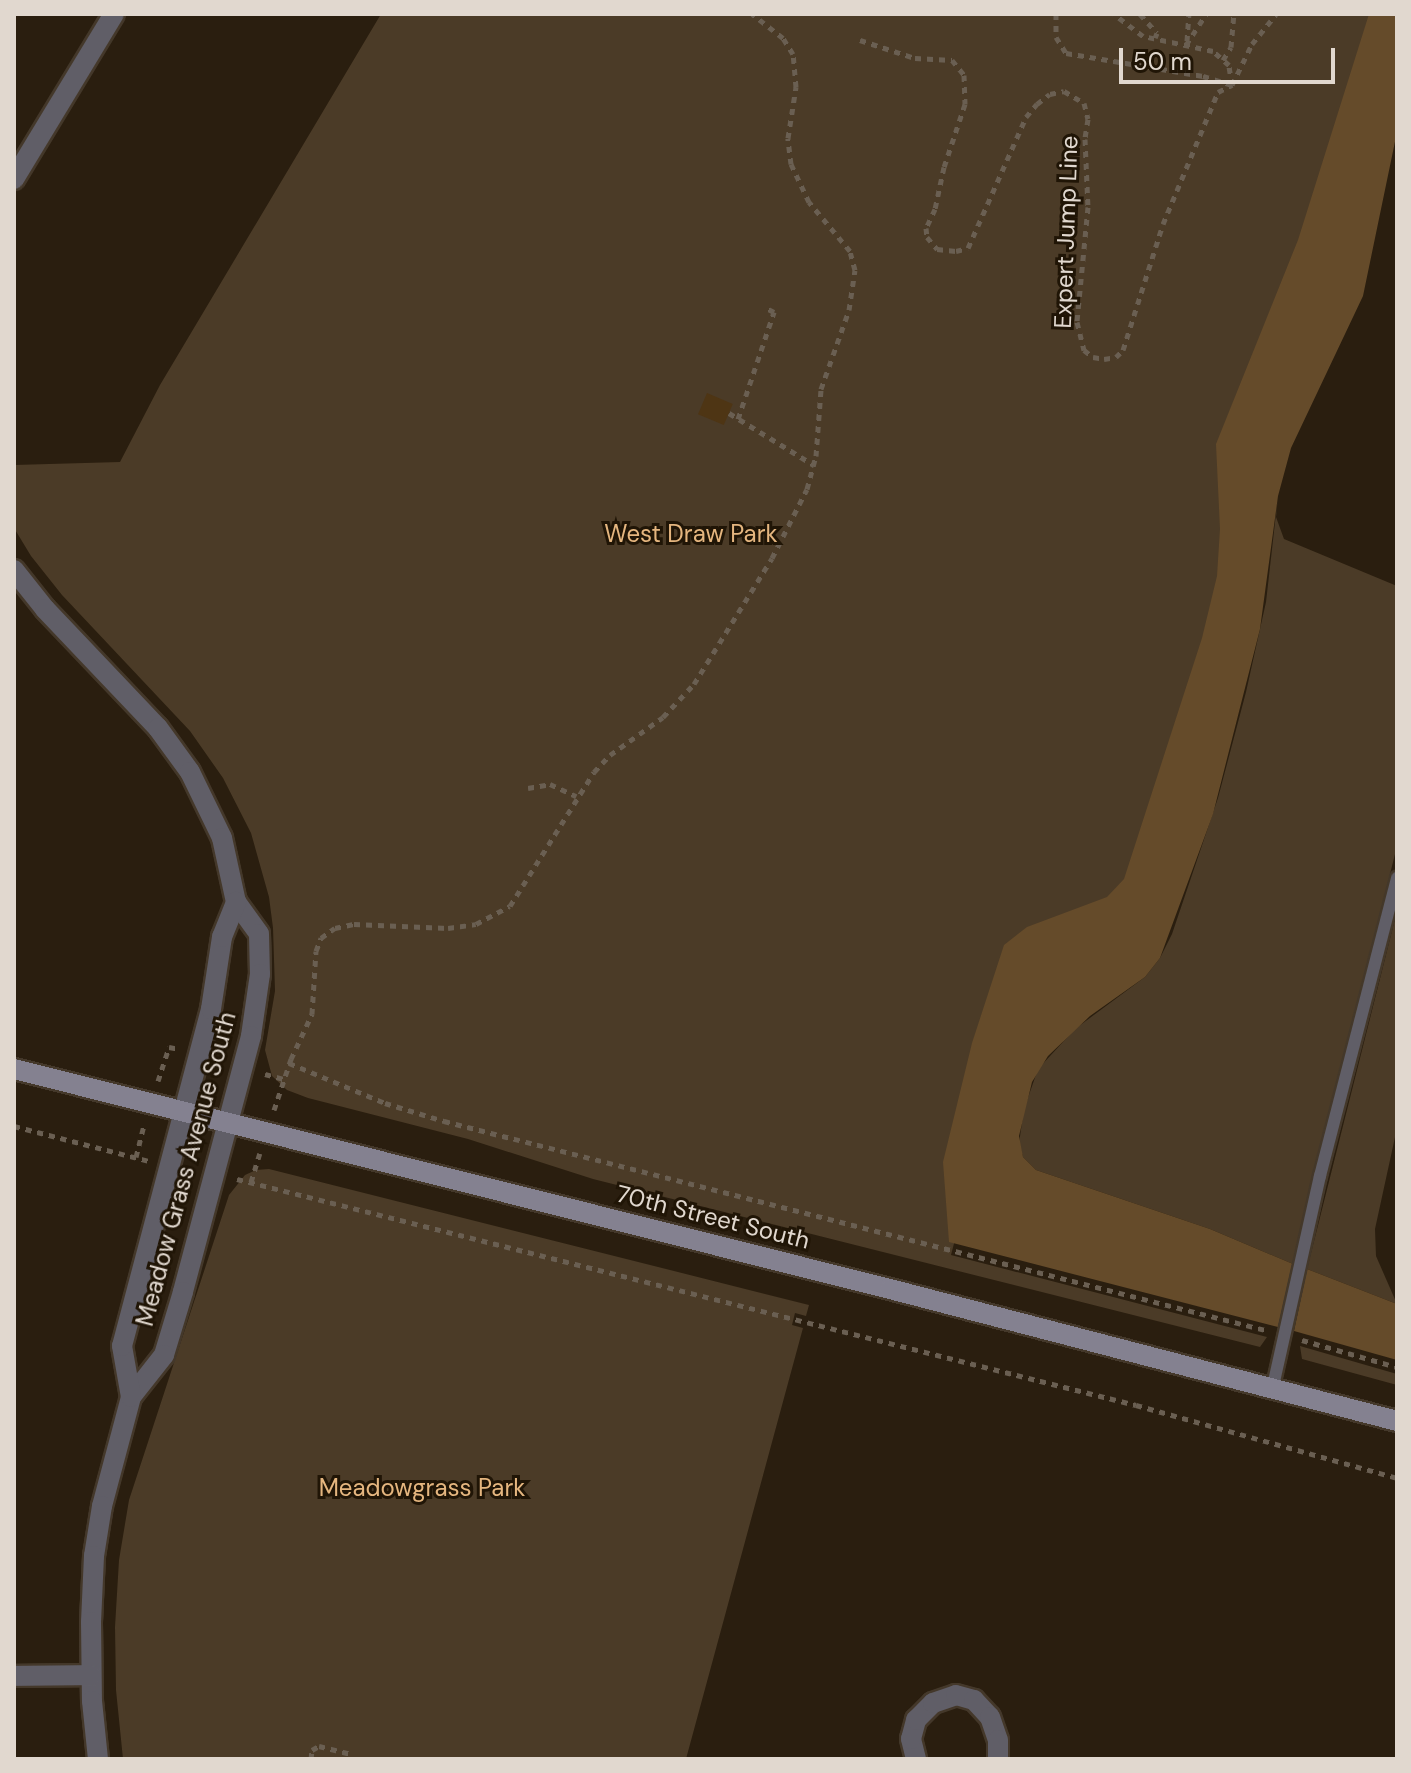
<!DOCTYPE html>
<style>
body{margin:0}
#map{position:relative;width:1411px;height:1773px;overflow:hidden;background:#2a1e0f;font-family:"DM Sans",sans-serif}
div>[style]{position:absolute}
.green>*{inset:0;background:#4b3b27}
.forest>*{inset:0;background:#654b2a}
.building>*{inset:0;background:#4e3514;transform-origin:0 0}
.path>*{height:5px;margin-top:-2.5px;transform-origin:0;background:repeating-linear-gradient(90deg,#6a5f52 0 6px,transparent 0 12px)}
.roads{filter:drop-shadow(2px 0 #44382a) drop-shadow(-2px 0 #44382a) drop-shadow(0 2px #44382a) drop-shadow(0 -2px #44382a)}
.lane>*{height:12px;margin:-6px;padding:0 6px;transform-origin:6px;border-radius:6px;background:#605e67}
.street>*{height:20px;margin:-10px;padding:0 10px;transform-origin:10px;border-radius:10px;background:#605e67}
.secondary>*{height:20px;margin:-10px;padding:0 10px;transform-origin:10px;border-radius:10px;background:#848190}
span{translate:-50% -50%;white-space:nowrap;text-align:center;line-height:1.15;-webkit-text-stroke:6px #201506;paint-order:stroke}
.street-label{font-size:24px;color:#e1d8cf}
.park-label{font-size:24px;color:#e5b67f}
.frame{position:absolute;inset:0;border:16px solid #e1d8cf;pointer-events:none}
.scale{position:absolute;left:1119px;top:48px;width:216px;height:36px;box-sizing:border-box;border:4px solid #e1d8cf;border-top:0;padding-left:10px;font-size:24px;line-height:28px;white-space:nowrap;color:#e1d8cf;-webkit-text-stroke:6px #201506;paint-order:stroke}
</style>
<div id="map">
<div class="green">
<div style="clip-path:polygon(381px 14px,1397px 14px,1144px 953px,1038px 924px,951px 1255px,1267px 1337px,1260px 1347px,593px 1179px,468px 1139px,308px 1098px,287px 1090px,272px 1076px,265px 1050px,275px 991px,273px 928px,269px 897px,251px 833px,223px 778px,190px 731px,62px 595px,31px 556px,14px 528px,14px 465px,120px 462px,160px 385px)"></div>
<div style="clip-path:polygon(1278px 496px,1276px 517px,1284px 539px,1397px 586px,1397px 846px,1293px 1264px,1210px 1229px,1036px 1170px,1023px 1157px,1019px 1143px,1024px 1109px,1038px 1069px,1075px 1029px,1145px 977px,1160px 958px,1172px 934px,1218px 798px,1246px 692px,1266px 602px)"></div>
<div style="clip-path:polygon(1397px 911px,1397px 1128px,1375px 1229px,1376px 1256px,1397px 1304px,1307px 1269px)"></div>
<div style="clip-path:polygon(269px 1169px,809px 1305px,806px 1316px,795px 1313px,792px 1325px,803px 1328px,686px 1759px,123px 1759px,116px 1690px,115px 1627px,119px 1560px,129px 1500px,229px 1195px,245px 1175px,256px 1170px)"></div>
<div style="clip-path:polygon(1300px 1346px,1397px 1374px,1397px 1385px,1302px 1359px)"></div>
</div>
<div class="forest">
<div style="clip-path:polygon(1369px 14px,1397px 14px,1397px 132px,1363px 296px,1291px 448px,1278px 496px,1260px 629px,1213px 814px,1160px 958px,1145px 977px,1090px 1016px,1048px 1056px,1032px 1082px,1019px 1136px,1023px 1157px,1036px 1170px,1210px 1229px,1293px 1264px,1278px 1327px,949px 1242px,943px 1162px,972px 1043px,1004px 945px,1027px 927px,1107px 897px,1124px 879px,1202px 638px,1217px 576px,1220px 529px,1216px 444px,1298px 240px)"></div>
<div style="clip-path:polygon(1307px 1269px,1397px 1304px,1397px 1360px,1294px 1331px)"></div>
</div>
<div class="building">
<div style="left:707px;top:393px;width:28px;height:23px;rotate:23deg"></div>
</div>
<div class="path">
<div style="left:1056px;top:14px;width:23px;rotate:90deg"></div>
<div style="left:1056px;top:37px;width:19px;rotate:58deg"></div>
<div style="left:1066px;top:53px;width:139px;rotate:9.5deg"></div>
<div style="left:1203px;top:76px;width:30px;rotate:17deg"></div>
<div style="left:1232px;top:85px;width:46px;rotate:-64deg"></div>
<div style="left:1252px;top:44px;width:38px;rotate:-51deg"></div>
<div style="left:1140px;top:14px;width:25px;rotate:48deg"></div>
<div style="left:1157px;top:33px;width:5px;rotate:112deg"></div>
<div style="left:860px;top:40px;width:58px;rotate:18.1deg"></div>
<div style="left:915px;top:58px;width:37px;rotate:3deg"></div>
<div style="left:952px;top:60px;width:19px;rotate:51deg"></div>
<div style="left:964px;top:75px;width:29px;rotate:88deg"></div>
<div style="left:965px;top:104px;width:66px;rotate:108.4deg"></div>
<div style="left:944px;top:167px;width:43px;rotate:102.1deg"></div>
<div style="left:935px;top:209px;width:21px;rotate:115deg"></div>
<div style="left:926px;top:228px;width:9px;rotate:84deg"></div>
<div style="left:927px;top:237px;width:16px;rotate:50deg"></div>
<div style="left:937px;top:249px;width:19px;rotate:6deg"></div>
<div style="left:956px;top:251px;width:12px;rotate:-14deg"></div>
<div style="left:968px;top:248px;width:143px;rotate:-66.1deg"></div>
<div style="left:1026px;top:117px;width:17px;rotate:-50deg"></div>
<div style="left:1037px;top:104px;width:16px;rotate:-38deg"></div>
<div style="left:1050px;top:94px;width:14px;rotate:-12deg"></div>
<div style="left:1064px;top:91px;width:23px;rotate:31deg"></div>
<div style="left:1084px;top:103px;width:16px;rotate:76deg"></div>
<div style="left:1088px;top:119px;width:20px;rotate:99deg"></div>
<div style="left:1085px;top:139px;width:68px;rotate:87.5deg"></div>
<div style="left:1088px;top:207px;width:116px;rotate:95.5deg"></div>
<div style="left:1077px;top:322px;width:29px;rotate:76deg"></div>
<div style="left:1084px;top:350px;width:11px;rotate:38deg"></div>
<div style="left:1093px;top:357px;width:11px;rotate:10deg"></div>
<div style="left:1104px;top:359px;width:12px;rotate:-9deg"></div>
<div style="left:1116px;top:357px;width:10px;rotate:-45deg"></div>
<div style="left:1123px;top:350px;width:132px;rotate:-72.4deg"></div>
<div style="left:1163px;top:224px;width:143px;rotate:-67.4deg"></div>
<div style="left:1218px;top:92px;width:16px;rotate:-27deg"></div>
<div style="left:1232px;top:85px;width:20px;rotate:-99deg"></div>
<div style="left:1229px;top:65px;width:21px;rotate:-139deg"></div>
<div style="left:1213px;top:51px;width:72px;rotate:-167.9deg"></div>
<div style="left:1143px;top:36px;width:36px;rotate:-143deg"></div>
<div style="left:1187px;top:41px;width:27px;rotate:-86deg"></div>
<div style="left:1186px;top:45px;width:37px;rotate:-57deg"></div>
<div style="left:1223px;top:60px;width:15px;rotate:-58deg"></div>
<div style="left:1231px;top:47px;width:33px;rotate:-85deg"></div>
<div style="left:729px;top:413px;width:100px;rotate:31.5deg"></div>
<div style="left:738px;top:419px;width:113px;rotate:-71.4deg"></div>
<div style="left:774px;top:312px;width:7px;rotate:-153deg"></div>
<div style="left:528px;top:788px;width:22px;rotate:-10deg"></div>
<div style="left:550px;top:784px;width:29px;rotate:25deg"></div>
<div style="left:289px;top:1063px;width:104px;rotate:22.6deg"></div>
<div style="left:385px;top:1103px;width:62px;rotate:17deg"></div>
<div style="left:444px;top:1121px;width:847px;rotate:14.28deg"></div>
<div style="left:265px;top:1074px;width:20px;rotate:15deg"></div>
<div style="left:158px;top:1081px;width:36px;rotate:-72deg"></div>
<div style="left:169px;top:1047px;width:10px;rotate:11deg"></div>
<div style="left:274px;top:1110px;width:54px;rotate:-71.6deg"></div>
<div style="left:291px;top:1059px;width:50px;rotate:-65deg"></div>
<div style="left:312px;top:1014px;width:63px;rotate:-86.4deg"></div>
<div style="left:316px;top:951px;width:14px;rotate:-69deg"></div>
<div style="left:321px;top:938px;width:17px;rotate:-36deg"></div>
<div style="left:335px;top:928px;width:19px;rotate:-12deg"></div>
<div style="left:354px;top:924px;width:94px;rotate:2.4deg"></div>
<div style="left:448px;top:928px;width:28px;rotate:-8deg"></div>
<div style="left:476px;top:924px;width:38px;rotate:-28deg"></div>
<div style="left:510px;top:906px;width:158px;rotate:-57.9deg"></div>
<div style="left:594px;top:772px;width:23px;rotate:-47deg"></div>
<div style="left:610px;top:755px;width:65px;rotate:-35.6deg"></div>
<div style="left:663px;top:717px;width:45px;rotate:-46.8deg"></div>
<div style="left:694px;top:684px;width:148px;rotate:-58.2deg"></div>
<div style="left:772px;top:558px;width:77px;rotate:-63.1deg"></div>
<div style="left:807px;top:489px;width:34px;rotate:-75deg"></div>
<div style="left:816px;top:456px;width:67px;rotate:-85.7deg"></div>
<div style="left:821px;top:389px;width:84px;rotate:-70.5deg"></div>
<div style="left:849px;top:310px;width:40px;rotate:-81.5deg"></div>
<div style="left:855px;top:270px;width:20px;rotate:-105deg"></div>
<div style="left:850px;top:251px;width:64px;rotate:-129.9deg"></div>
<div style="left:809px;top:202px;width:42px;rotate:-115.3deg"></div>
<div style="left:791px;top:164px;width:26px;rotate:-97deg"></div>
<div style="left:788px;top:138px;width:52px;rotate:-81.1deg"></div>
<div style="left:796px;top:87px;width:33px;rotate:-95deg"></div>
<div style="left:793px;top:54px;width:19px;rotate:-122deg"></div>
<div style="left:783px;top:38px;width:39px;rotate:-142deg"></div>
<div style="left:14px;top:1126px;width:139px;rotate:14.5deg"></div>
<div style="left:136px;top:1157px;width:33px;rotate:-76deg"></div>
<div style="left:237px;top:1179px;width:927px;rotate:14.11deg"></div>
<div style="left:1136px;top:1405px;width:271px;rotate:15.6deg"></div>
<div style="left:251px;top:1182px;width:30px;rotate:-73deg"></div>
<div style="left:1302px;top:1340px;width:99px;rotate:15.9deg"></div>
<div style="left:311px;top:1759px;width:9px;rotate:-84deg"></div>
<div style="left:312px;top:1750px;width:8px;rotate:-30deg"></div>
<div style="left:319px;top:1746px;width:32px;rotate:14deg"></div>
</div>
<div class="roads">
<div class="lane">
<div style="left:1273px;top:1386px;width:215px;rotate:-77.4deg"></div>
<div style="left:1320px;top:1176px;width:308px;rotate:-75.5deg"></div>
</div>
<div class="street">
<div style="left:14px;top:179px;width:193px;rotate:-58.8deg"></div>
<div style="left:14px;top:570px;width:50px;rotate:51.5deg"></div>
<div style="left:45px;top:609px;width:164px;rotate:46.5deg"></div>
<div style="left:158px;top:728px;width:54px;rotate:54deg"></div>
<div style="left:190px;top:772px;width:73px;rotate:64.1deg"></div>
<div style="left:222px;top:838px;width:66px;rotate:77.7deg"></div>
<div style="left:236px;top:902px;width:39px;rotate:54deg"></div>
<div style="left:259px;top:934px;width:40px;rotate:88.6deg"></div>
<div style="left:260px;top:974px;width:63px;rotate:98.3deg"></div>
<div style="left:251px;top:1036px;width:265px;rotate:104.9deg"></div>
<div style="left:183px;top:1292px;width:66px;rotate:106.8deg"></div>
<div style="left:164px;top:1355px;width:53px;rotate:128.2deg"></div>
<div style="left:131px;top:1397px;width:113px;rotate:104.9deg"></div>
<div style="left:102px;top:1506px;width:51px;rotate:99.1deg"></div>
<div style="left:94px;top:1556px;width:66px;rotate:92.6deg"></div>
<div style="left:91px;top:1622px;width:79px;rotate:89.3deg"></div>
<div style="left:92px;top:1701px;width:58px;rotate:84.1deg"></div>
<div style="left:131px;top:1397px;width:52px;rotate:-100deg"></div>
<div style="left:122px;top:1346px;width:349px;rotate:-75.2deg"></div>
<div style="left:211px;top:1009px;width:73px;rotate:-81.3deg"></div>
<div style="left:222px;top:937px;width:38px;rotate:-68deg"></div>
<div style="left:14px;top:1676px;width:77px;rotate:-0.7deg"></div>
<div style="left:916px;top:1759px;width:21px;rotate:-104deg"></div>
<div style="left:911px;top:1739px;width:20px;rotate:-75deg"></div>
<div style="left:916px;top:1720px;width:24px;rotate:-45deg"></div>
<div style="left:933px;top:1703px;width:24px;rotate:-19deg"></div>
<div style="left:956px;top:1695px;width:19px;rotate:16deg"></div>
<div style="left:974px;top:1700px;width:23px;rotate:47deg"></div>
<div style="left:990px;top:1717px;width:24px;rotate:71deg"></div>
<div style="left:998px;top:1740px;width:19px;rotate:90deg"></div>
</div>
<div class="secondary">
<div style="left:14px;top:1069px;width:903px;rotate:14.1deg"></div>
<div style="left:890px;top:1289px;width:524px;rotate:14.59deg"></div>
</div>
</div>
<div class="street-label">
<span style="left:1066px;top:232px;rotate:-88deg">Expert Jump Line</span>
<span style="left:186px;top:1169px;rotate:-75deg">Meadow Grass Avenue South</span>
<span style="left:713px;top:1217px;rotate:14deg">70th Street South</span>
</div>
<div class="park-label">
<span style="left:691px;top:534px">West Draw Park</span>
<span style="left:422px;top:1488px">Meadowgrass Park</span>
</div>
<div class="frame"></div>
<div class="scale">50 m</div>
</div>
